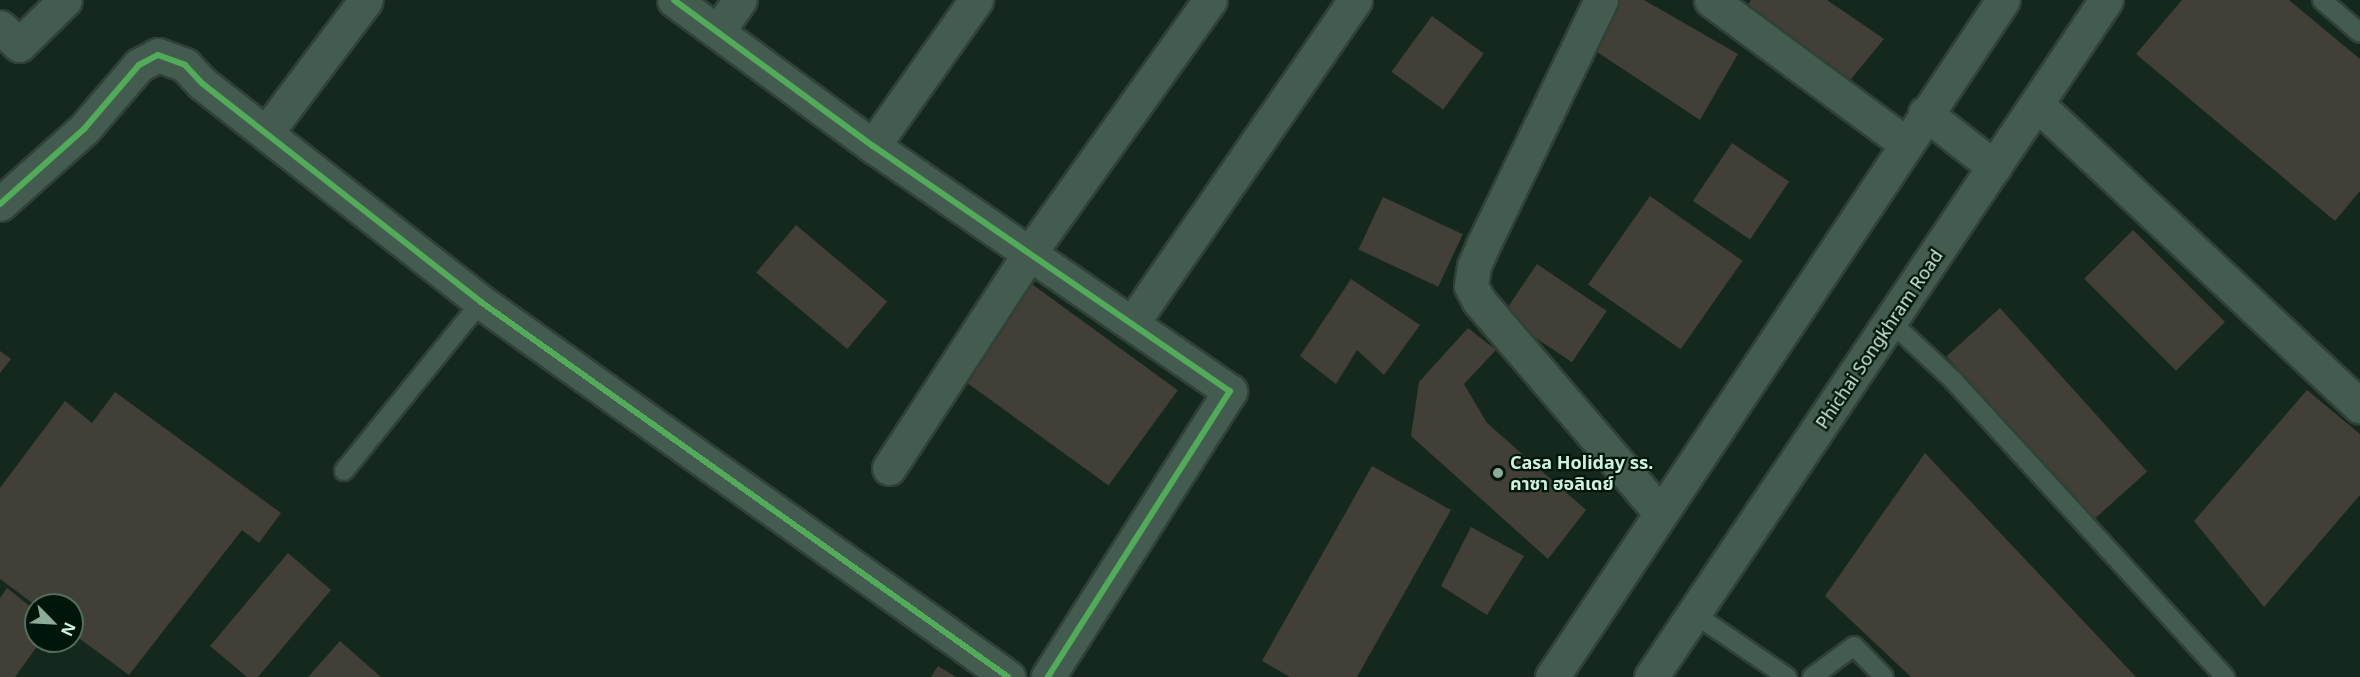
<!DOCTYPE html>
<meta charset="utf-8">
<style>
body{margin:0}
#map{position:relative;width:2360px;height:677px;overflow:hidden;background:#14281e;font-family:"Noto Sans","Noto Sans Thai",sans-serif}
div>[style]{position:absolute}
.building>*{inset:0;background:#413f37;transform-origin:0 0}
.roads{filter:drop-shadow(2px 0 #314138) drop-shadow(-2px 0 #314138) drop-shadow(0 2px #314138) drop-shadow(0 -2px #314138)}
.service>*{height:18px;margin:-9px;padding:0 9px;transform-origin:9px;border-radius:9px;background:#445c50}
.minor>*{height:33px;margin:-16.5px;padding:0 16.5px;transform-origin:16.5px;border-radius:16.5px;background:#445c50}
.secondary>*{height:33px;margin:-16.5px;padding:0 16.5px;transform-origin:16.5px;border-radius:16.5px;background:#445c50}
.cycleway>*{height:6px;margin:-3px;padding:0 3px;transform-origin:3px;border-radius:3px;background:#51ab58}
.dots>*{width:16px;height:16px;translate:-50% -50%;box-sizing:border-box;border:3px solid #00160a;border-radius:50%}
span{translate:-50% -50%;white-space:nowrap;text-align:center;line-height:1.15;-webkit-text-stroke:4.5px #00160a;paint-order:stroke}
.street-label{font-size:18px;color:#d0f1dd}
.poi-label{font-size:18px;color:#d0f1dd;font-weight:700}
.left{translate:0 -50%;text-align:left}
.north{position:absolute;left:24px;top:593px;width:60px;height:60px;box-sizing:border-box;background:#00160a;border:2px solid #536e5e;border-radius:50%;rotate:114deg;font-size:16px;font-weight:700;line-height:24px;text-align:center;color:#d0f1dd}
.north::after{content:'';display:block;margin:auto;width:21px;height:27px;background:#8eab9a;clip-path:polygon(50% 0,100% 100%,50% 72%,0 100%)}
</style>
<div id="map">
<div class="building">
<div style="clip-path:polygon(1620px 0,1644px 0,1738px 54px,1700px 120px,1594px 50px)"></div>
<div style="clip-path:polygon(1751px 0,1827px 0,1884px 39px,1847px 84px,1746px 8px)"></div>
<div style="clip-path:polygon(2182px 0,2289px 0,2360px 59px,2360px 191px,2335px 221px,2136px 54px)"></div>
<div style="left:1432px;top:16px;width:64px;height:69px;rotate:36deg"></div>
<div style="left:1732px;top:143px;width:69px;height:70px;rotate:34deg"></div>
<div style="left:1650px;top:196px;width:113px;height:108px;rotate:35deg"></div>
<div style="left:1383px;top:197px;width:88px;height:58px;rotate:25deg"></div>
<div style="left:796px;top:225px;width:119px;height:62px;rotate:40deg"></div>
<div style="left:2133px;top:230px;width:130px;height:69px;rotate:45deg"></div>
<div style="left:1537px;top:264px;width:84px;height:62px;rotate:34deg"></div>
<div style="clip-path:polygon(1351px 279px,1420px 325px,1384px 375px,1357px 350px,1336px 384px,1300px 356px)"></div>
<div style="left:1029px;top:282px;width:184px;height:118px;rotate:36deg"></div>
<div style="left:2000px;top:308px;width:220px;height:72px;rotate:48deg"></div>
<div style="clip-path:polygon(1468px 328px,1496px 350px,1464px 384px,1487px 423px,1586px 510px,1548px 559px,1411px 436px,1419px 382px)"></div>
<div style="clip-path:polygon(0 351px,11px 359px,0 373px)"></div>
<div style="clip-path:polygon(2307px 390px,2360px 434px,2360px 495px,2264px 607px,2194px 521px)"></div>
<div style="clip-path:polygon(115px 392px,281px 513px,259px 543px,242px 530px,129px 675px,72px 633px,72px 605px,35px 605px,0 579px,0 488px,65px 401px,92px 423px)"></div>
<div style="clip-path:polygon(1925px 453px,2136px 677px,1911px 677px,1825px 596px)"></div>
<div style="clip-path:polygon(1372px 466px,1451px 510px,1357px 677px,1290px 677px,1262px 661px)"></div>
<div style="clip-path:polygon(1471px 527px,1524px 556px,1487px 615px,1441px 586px)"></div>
<div style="clip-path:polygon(288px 553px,331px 590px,258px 677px,247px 677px,210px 646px)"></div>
<div style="clip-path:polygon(7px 588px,36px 611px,36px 641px,41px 641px,15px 677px,0 677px,0 598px)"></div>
<div style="clip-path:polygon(340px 641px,381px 677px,308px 677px)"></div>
<div style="clip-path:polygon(938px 666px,956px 677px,931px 677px)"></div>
</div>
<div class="roads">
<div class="service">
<div style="left:2322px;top:0;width:50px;rotate:41deg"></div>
<div style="left:1890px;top:321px;width:86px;rotate:43.1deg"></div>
<div style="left:1953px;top:380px;width:403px;rotate:47.5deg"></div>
<div style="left:344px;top:471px;width:218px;rotate:-51deg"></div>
<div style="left:1693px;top:613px;width:114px;rotate:34.2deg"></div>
<div style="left:1812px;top:677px;width:52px;rotate:-36.4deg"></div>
<div style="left:1854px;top:646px;width:43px;rotate:45.9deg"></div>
</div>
<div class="minor">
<div style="left:674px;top:0;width:247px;rotate:36.3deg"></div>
<div style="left:873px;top:146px;width:433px;rotate:34.5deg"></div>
<div style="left:1230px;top:391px;width:339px;rotate:122.5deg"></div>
<div style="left:1601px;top:0;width:272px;rotate:115.7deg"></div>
<div style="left:1483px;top:245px;width:23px;rotate:113deg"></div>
<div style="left:1474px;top:266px;width:20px;rotate:99deg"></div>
<div style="left:1471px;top:286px;width:17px;rotate:62deg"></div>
<div style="left:1479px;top:301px;width:279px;rotate:49.4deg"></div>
<div style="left:1711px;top:0;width:241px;rotate:36.4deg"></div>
<div style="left:0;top:27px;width:26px;rotate:43deg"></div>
<div style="left:19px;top:45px;width:64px;rotate:-44.4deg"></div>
<div style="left:718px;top:31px;width:38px;rotate:-55deg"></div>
<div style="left:2038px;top:105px;width:441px;rotate:43.1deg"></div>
<div style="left:266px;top:133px;width:166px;rotate:-53.1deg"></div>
<div style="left:873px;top:146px;width:179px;rotate:-54.8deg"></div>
<div style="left:0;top:204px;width:113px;rotate:-41.8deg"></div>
<div style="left:84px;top:129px;width:84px;rotate:-49.3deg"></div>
<div style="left:139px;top:65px;width:21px;rotate:-28deg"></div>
<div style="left:158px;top:55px;width:29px;rotate:20deg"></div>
<div style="left:185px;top:65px;width:26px;rotate:47deg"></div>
<div style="left:203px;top:84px;width:353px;rotate:38.1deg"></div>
<div style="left:481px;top:302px;width:647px;rotate:35.43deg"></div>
<div style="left:1133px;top:322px;width:391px;rotate:-55.4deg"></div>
<div style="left:889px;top:468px;width:259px;rotate:-56.8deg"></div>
<div style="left:1031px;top:251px;width:308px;rotate:-54.5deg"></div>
</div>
<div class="secondary">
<div style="left:1925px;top:113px;width:88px;rotate:38deg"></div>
<div style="left:1552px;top:677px;width:813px;rotate:-56.33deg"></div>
<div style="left:1651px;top:677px;width:816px;rotate:-56.1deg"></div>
</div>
</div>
<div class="cycleway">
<div style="left:674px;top:0;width:247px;rotate:36.3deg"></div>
<div style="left:873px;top:146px;width:433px;rotate:34.5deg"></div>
<div style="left:1230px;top:391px;width:339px;rotate:122.5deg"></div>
<div style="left:0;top:204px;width:113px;rotate:-41.8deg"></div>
<div style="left:84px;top:129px;width:84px;rotate:-49.3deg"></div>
<div style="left:139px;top:65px;width:21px;rotate:-28deg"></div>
<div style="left:158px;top:55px;width:29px;rotate:20deg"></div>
<div style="left:185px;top:65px;width:26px;rotate:47deg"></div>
<div style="left:203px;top:84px;width:353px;rotate:38.1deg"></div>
<div style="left:481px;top:302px;width:647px;rotate:35.43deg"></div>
</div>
<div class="dots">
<div style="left:1498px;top:473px;background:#8eab9a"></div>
</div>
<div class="street-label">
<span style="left:1879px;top:339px;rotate:-56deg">Phichai Songkhram Road</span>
</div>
<div class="poi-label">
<span class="left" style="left:1510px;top:473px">Casa Holiday รร.<br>คาซา ฮอลิเดย์</span>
</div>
<div class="north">N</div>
</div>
